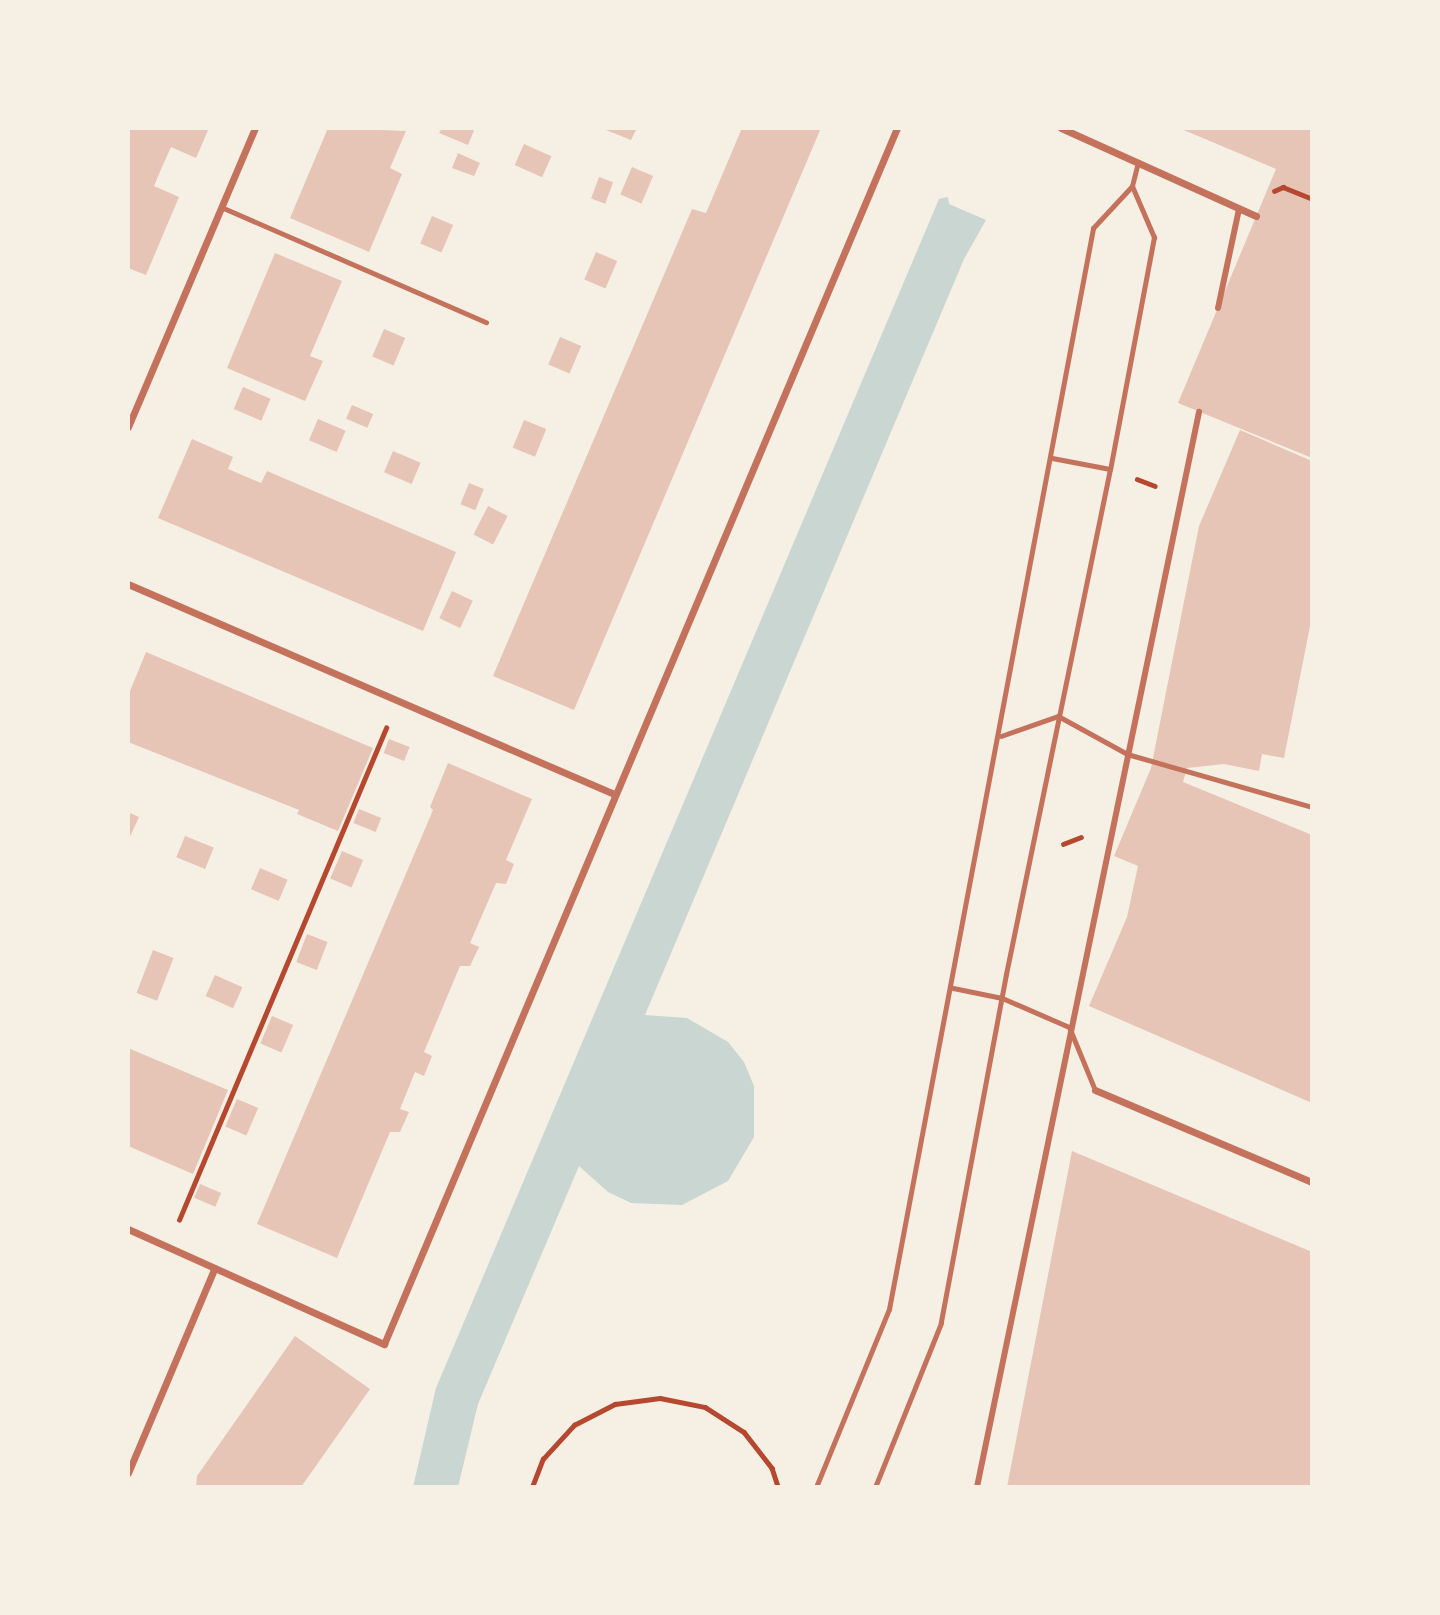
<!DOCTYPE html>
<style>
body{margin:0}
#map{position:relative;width:1440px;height:1615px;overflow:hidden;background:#f6efe4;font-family:Signika,sans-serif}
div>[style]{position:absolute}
.water>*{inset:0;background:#c9d6d2}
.building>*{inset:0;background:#e6c5b7;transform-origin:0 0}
.path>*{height:4.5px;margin:-2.25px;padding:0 2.25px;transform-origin:2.25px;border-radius:2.25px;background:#b5482f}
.service>*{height:5px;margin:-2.5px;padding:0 2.5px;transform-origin:2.5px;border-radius:2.5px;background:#c5725c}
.pedestrian>*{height:6px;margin:-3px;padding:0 3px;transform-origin:3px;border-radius:3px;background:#c5725c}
.minor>*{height:7px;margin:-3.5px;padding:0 3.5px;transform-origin:3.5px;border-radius:3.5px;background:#c5725c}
span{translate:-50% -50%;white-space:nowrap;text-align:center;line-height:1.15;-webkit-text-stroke:7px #f6efe4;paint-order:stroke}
.frame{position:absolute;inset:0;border:130px solid #f6efe4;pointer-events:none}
</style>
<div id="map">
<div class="water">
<div style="clip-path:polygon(948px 197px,949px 204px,986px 220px,964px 259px,645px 1015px,687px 1018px,728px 1042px,744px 1062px,754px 1086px,754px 1137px,728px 1181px,682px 1205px,631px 1203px,608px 1192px,579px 1166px,478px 1404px,458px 1487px,413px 1487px,436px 1388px,939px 199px)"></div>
</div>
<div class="building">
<div style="clip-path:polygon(128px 128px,209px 128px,196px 158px,171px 147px,162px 167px,154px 186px,179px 197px,146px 275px,128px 268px)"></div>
<div style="clip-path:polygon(328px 128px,406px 131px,390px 168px,402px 174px,369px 252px,290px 218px)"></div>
<div style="clip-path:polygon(442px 128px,475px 128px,468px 145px,439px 133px)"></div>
<div style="clip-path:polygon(601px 128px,637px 128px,631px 140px)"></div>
<div style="clip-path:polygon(742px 128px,821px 128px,574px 710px,493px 676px,692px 209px,706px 213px)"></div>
<div style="clip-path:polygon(1179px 128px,1312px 128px,1312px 458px,1178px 403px,1276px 169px)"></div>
<div style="left:524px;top:144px;width:30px;height:23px;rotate:24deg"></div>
<div style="clip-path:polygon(458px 153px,480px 163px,474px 176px,452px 168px)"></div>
<div style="left:632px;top:167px;width:23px;height:30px;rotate:23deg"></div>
<div style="left:599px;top:177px;width:15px;height:23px;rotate:20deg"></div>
<div style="left:432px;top:216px;width:23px;height:30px;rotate:23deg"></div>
<div style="left:596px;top:252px;width:23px;height:30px;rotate:23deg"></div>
<div style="clip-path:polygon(275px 253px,342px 281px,310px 356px,323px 361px,305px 401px,227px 368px)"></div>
<div style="left:384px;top:329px;width:23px;height:30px;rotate:23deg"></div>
<div style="left:560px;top:337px;width:23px;height:30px;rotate:23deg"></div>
<div style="left:243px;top:387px;width:30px;height:24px;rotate:23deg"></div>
<div style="left:352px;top:405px;width:23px;height:15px;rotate:23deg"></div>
<div style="left:318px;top:419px;width:30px;height:23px;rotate:23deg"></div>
<div style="left:524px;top:420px;width:24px;height:30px;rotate:22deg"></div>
<div style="clip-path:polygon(1240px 430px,1312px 461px,1312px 616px,1284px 758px,1262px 754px,1259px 771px,1224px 764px,1187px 768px,1183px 782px,1312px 835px,1312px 1103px,1089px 1006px,1127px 917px,1138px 866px,1114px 856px,1151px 768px,1199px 526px)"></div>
<div style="clip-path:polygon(192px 439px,233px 457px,228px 469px,261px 483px,267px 471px,456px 552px,423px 631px,158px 518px)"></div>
<div style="left:393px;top:451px;width:30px;height:23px;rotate:23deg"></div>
<div style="left:469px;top:483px;width:16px;height:23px;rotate:22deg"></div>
<div style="left:488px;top:506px;width:22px;height:32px;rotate:27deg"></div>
<div style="left:452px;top:591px;width:23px;height:30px;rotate:25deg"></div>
<div style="clip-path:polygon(146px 652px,373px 748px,338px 831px,297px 814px,299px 810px,128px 742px,128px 696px)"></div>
<div style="left:389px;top:739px;width:22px;height:15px;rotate:21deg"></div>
<div style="clip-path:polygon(448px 763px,532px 799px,506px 860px,514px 864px,506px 884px,496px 883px,470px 943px,479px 947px,470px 966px,460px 966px,424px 1052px,432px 1056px,424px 1076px,415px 1072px,400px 1109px,409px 1112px,400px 1132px,390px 1132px,337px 1258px,257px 1224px,433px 810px,430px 807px)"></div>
<div style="left:359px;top:809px;width:24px;height:15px;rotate:22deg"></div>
<div style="clip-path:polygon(128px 812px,139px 817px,128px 841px)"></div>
<div style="left:185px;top:836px;width:31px;height:23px;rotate:22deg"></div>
<div style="left:342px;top:851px;width:23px;height:30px;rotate:23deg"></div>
<div style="left:260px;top:868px;width:30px;height:23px;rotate:23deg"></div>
<div style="left:307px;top:934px;width:22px;height:30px;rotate:21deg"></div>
<div style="left:153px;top:950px;width:22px;height:46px;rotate:21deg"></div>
<div style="left:215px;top:975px;width:30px;height:23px;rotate:24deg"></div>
<div style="left:272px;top:1016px;width:23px;height:30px;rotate:23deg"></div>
<div style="clip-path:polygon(128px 1048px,228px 1090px,193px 1174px,128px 1146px)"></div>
<div style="left:237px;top:1099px;width:23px;height:30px;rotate:23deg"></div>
<div style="clip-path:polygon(1072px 1151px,1312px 1252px,1312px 1487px,1007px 1487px)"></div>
<div style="left:200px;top:1184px;width:23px;height:15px;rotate:23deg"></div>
<div style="clip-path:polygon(295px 1336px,370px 1389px,301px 1487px,196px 1487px,197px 1476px)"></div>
</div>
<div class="path">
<div style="left:1274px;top:191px;width:10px;rotate:-24deg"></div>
<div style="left:1283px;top:187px;width:31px;rotate:22deg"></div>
<div style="left:1137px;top:479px;width:19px;rotate:21deg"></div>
<div style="left:1063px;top:844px;width:19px;rotate:-21deg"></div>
<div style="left:179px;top:1220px;width:534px;rotate:-67.18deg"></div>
<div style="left:532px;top:1487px;width:30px;rotate:-69deg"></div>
<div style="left:543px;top:1459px;width:46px;rotate:-47.6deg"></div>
<div style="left:574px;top:1425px;width:46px;rotate:-27.1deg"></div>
<div style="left:615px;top:1404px;width:45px;rotate:-7.6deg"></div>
<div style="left:660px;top:1398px;width:46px;rotate:11.3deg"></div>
<div style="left:705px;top:1407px;width:46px;rotate:32.7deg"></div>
<div style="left:744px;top:1432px;width:46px;rotate:52.1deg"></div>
<div style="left:772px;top:1468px;width:20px;rotate:72deg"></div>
</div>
<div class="service">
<div style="left:1132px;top:186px;width:25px;rotate:-76deg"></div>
<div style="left:221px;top:207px;width:289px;rotate:23.5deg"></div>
<div style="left:1052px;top:458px;width:59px;rotate:10.7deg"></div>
<div style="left:1001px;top:736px;width:60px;rotate:-19.3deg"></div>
<div style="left:1058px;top:716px;width:79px;rotate:28.8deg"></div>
<div style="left:1127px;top:754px;width:192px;rotate:16deg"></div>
<div style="left:953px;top:988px;width:50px;rotate:11.5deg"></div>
<div style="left:1002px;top:998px;width:73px;rotate:23.4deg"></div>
<div style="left:1069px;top:1027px;width:68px;rotate:67.6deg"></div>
<div style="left:816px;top:1487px;width:192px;rotate:-67.7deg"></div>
<div style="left:889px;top:1309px;width:1100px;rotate:-79.31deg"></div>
<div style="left:1093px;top:228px;width:57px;rotate:-47.1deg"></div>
<div style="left:1132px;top:186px;width:56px;rotate:66.7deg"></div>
<div style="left:1154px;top:237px;width:236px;rotate:100.7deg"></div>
<div style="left:1110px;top:469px;width:516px;rotate:101.64deg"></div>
<div style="left:1006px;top:974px;width:355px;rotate:100.6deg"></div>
<div style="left:941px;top:1323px;width:177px;rotate:111.9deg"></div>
</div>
<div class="pedestrian">
<div style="left:1218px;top:308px;width:101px;rotate:-78deg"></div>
<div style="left:977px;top:1487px;width:1098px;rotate:-78.33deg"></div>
</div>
<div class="minor">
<div style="left:1061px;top:128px;width:214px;rotate:24.3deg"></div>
<div style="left:128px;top:427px;width:325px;rotate:-67deg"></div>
<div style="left:128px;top:584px;width:529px;rotate:23.37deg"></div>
<div style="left:1095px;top:1090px;width:236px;rotate:23deg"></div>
<div style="left:128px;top:1229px;width:281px;rotate:24.2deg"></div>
<div style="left:384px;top:1344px;width:1320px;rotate:-67.13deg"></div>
<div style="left:128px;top:1473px;width:221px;rotate:-67.1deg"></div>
</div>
<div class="frame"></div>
</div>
